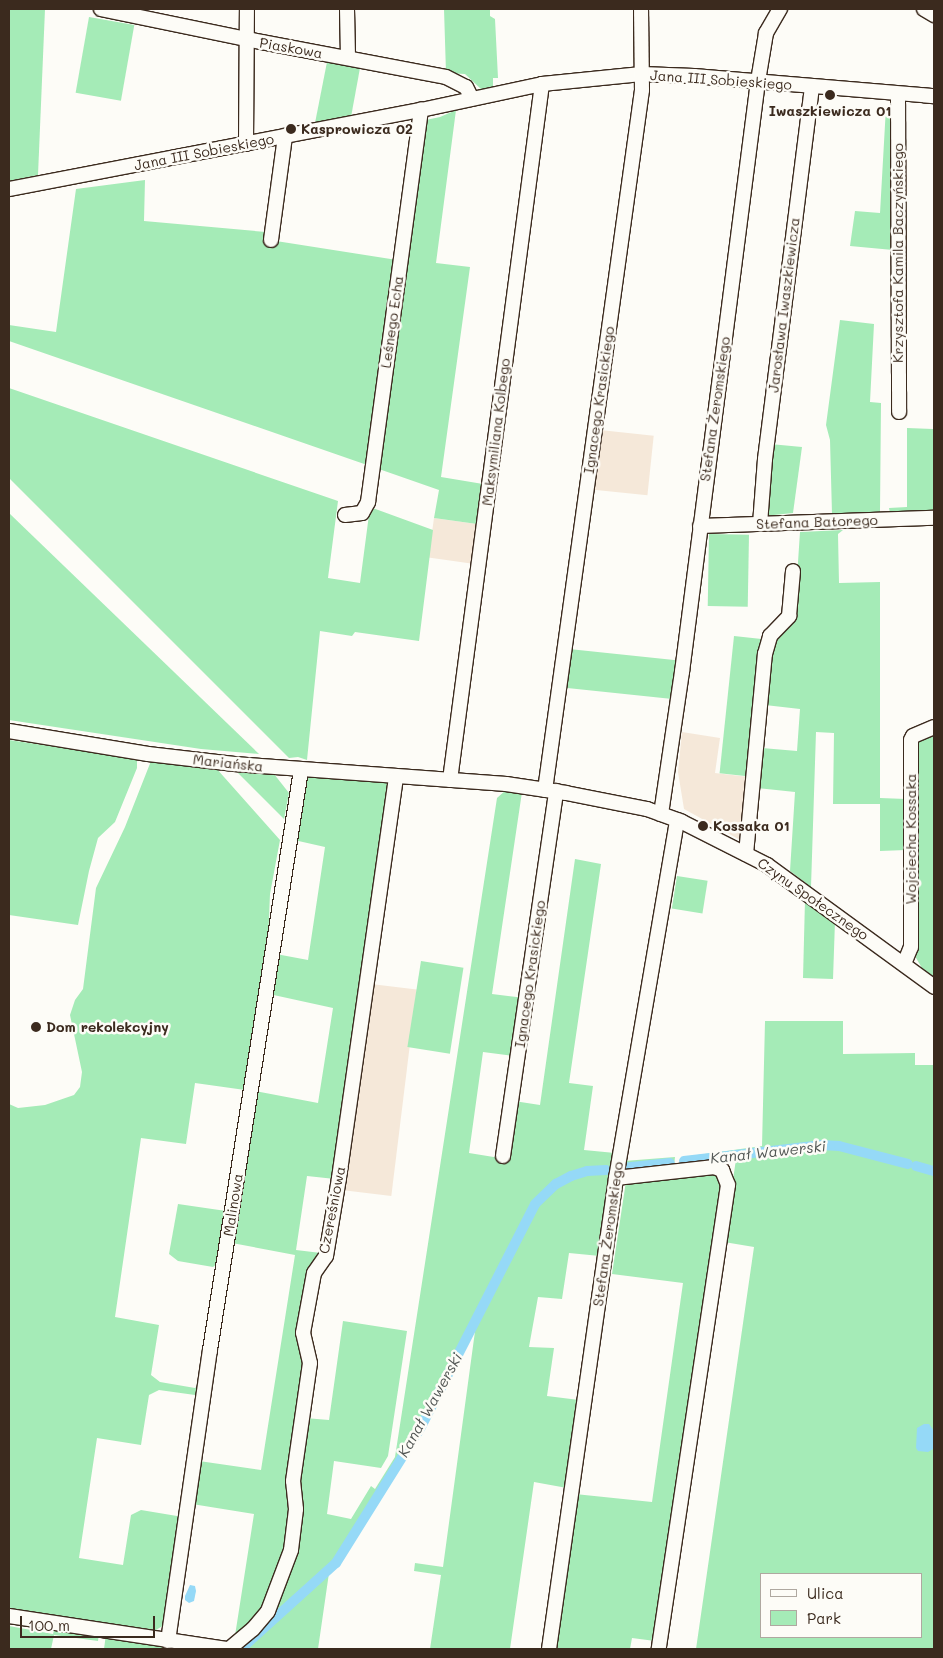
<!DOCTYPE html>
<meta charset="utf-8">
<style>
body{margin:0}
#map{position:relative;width:943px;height:1658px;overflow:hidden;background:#fdfcf7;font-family:Mali,sans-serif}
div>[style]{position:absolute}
.built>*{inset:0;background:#f5e8d9;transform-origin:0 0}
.green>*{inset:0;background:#a5ebb7;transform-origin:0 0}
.water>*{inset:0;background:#95d9f7}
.canal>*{height:10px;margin:-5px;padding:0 5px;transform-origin:5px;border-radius:5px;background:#95d9f7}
.roads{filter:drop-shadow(1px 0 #3b2a1e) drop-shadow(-1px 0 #3b2a1e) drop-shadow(0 1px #3b2a1e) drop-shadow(0 -1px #3b2a1e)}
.minor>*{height:14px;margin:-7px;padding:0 7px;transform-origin:7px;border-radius:7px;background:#fdfcf7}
.dots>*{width:14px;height:14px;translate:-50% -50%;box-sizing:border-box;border:2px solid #fdfcf7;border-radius:50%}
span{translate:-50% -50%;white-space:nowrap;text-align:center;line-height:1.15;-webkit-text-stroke:5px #fdfcf7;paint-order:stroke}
.street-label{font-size:14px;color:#3b2a1e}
.poi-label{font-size:14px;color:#3b2a1e;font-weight:700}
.left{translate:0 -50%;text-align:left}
.water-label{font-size:15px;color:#525654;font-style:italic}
.frame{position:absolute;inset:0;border:10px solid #3b2a1e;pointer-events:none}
.legend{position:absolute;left:760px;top:1573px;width:162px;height:65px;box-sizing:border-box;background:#fdfcf7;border:1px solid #afa8a0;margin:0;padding:6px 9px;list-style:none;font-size:15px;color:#3b2a1e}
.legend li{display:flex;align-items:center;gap:10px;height:25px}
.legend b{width:25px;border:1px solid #afa8a0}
.scale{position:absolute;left:20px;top:1616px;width:135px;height:22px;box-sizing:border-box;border:2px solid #3b2a1e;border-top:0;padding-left:6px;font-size:15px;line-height:18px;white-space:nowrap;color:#3b2a1e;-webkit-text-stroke:4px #fdfcf7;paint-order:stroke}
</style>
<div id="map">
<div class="built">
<div style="left:600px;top:430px;width:54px;height:60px;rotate:6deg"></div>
<div style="left:434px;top:518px;width:43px;height:40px;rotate:8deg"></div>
<div style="clip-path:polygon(682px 732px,720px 738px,715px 773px,749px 777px,742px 841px,684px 809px,678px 772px)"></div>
<div style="left:371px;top:984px;width:46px;height:208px;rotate:7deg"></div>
</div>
<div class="green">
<div style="clip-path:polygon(9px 9px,45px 9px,38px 175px,9px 181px)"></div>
<div style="clip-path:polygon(444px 9px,490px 9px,490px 16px,495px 19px,498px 78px,493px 78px,493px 87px,481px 89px,465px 74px,446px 73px)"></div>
<div style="left:89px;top:17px;width:46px;height:77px;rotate:10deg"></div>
<div style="clip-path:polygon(327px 62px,360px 68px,351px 117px,315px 123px)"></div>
<div style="clip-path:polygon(886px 107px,892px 107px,893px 250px,850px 246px,855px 211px,880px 213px)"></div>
<div style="clip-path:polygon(456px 110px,436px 263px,470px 267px,441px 477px,483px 484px,477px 524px,434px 518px,439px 490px,376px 468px,421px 121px,440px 117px)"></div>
<div style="clip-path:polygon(145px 180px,144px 221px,266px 232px,276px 241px,397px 260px,370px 466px,9px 341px,9px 325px,56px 332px,76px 189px)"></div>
<div style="clip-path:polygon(840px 320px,874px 324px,870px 402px,881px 403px,880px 512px,832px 514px,830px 440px,826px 425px)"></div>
<div style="clip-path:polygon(9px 388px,338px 501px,328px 578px,360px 583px,370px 507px,433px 530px,419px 641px,355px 632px,352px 636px,320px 631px,307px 760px,298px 757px,289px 758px,9px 478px)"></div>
<div style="clip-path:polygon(907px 428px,933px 429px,934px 512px,890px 513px,889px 508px,907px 507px)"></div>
<div style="clip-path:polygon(770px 444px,802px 447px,793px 513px,764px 516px)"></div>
<div style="clip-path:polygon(9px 513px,259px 754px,201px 749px,9px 720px)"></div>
<div style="clip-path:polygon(843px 530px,838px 534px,839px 583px,880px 582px,880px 798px,906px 799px,906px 850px,880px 851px,880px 804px,833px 804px,834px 733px,816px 732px,811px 887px,790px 871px,795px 792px,757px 788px,761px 748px,797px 751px,800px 709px,765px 705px,771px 645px,796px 592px,800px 532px)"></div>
<div style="left:709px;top:534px;width:40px;height:72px;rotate:1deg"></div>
<div style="left:734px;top:636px;width:30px;height:138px;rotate:6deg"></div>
<div style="left:569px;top:649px;width:108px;height:39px;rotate:6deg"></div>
<div style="clip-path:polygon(918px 737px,934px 737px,934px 977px,922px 968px,916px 958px)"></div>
<div style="clip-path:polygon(9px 740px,137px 759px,137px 768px,115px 822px,98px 838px,89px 871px,78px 925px,9px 915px)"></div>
<div style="clip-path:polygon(151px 761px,216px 768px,280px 840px,270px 894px,268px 942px,245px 1090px,195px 1083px,186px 1144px,141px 1138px,115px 1317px,159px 1325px,151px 1375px,160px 1382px,195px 1388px,200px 1384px,198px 1400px,195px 1395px,159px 1390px,149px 1395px,141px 1445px,97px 1438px,79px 1558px,123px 1565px,131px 1515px,141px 1510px,177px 1516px,181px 1521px,164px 1625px,156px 1630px,71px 1618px,69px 1622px,9px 1612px,9px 1104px,18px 1108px,45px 1105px,74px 1095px,80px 1087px,82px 1072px,70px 1015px,75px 1000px,83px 989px,96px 888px,125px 827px)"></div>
<div style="clip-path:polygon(236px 771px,274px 774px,289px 793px,284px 819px)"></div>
<div style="clip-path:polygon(305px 777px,389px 783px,335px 1179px,307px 1176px,296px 1250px,321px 1253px,311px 1265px,297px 1321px,306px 1356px,289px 1542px,267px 1606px,234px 1642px,254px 1514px,192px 1504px,199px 1461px,261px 1470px,295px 1255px,232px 1243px,255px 1091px,318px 1103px,333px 1008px,269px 994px,276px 954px,308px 960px,325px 847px,294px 840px)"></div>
<div style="clip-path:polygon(506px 790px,522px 792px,492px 994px,525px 998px,515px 1056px,483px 1052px,469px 1153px,506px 1159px,514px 1101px,540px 1105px,575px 859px,601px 864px,569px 1083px,593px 1086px,584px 1150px,615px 1153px,610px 1173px,600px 1256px,569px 1253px,562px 1299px,538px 1297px,529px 1347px,554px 1348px,547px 1396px,579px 1400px,567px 1488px,534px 1482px,510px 1649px,430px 1649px,441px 1575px,414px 1571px,415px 1563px,443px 1567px,476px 1324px,422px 1430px,337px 1565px,329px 1573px,318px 1649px,250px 1649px,237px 1647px,272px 1614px,297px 1491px,305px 1418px,329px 1420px,343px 1321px,407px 1331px,388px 1456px,381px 1468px,334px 1461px,327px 1514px,351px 1519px,371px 1486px,375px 1489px,395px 1457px,497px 798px)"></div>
<div style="left:677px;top:876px;width:31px;height:33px;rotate:9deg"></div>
<div style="clip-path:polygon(805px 900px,835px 921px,833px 979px,803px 978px)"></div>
<div style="left:421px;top:961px;width:43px;height:87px;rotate:9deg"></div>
<div style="clip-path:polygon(evenodd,765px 1021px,843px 1021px,843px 1054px,915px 1053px,915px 1065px,934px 1065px,934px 1649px,696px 1649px,754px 1247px,724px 1242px,736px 1159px,683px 1166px,683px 1157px,762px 1146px,765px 1021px,762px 1574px,922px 1574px,922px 1637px,762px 1637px,762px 1574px)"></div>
<div style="clip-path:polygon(675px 1157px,674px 1166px,624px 1171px,624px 1161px)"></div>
<div style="clip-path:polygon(710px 1173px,717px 1175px,721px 1184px,655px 1641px,632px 1638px,630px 1649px,552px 1649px,575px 1494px,652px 1502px,683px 1283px,612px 1274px,626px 1181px)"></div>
<div style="clip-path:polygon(178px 1204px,226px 1211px,218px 1263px,213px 1267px,178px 1261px,169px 1254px)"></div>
<div style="clip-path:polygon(9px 1626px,53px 1634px,55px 1626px,99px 1633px,98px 1641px,54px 1635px,51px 1649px,9px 1649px)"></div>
<div style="clip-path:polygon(106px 1634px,201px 1649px,104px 1649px)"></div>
</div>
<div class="water">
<div style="clip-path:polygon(924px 1424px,929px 1424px,934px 1431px,933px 1449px,928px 1452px,918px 1451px,916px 1448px,917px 1428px)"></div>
<div style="clip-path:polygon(190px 1585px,195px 1586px,196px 1591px,194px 1601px,189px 1603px,185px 1600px,185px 1596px)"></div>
</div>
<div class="canal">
<div style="left:684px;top:1161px;width:139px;rotate:-6.6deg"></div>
<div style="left:822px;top:1145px;width:17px;rotate:3deg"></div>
<div style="left:839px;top:1146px;width:71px;rotate:14.6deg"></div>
<div style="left:916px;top:1166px;width:19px;rotate:16deg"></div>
<div style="left:622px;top:1168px;width:48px;rotate:-5.9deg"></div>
<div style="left:244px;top:1646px;width:124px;rotate:-42.1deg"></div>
<div style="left:336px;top:1563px;width:160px;rotate:-58deg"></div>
<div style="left:421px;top:1427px;width:250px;rotate:-62.9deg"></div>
<div style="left:535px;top:1204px;width:29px;rotate:-44deg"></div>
<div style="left:556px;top:1184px;width:17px;rotate:-28deg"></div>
<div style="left:571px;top:1176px;width:17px;rotate:-17deg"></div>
<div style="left:587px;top:1171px;width:19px;rotate:-3deg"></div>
</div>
<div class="roads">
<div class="minor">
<div style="left:101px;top:9px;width:153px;rotate:11.7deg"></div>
<div style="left:251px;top:40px;width:198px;rotate:10.7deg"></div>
<div style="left:446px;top:77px;width:22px;rotate:27deg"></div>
<div style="left:466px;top:87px;width:13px;rotate:63deg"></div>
<div style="left:347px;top:9px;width:48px;rotate:88.8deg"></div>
<div style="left:924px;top:9px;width:12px;rotate:31deg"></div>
<div style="left:898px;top:94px;width:318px;rotate:89.8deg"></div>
<div style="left:246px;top:144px;width:135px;rotate:-89.6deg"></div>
<div style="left:9px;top:189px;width:420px;rotate:-10.9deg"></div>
<div style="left:421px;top:110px;width:124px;rotate:-12.1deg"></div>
<div style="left:542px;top:84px;width:100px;rotate:-5.7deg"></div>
<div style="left:642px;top:74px;width:52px;rotate:2.2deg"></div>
<div style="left:694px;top:76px;width:241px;rotate:4.8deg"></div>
<div style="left:271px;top:240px;width:105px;rotate:-82.3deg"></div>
<div style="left:345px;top:515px;width:17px;rotate:-7deg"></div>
<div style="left:362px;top:513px;width:13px;rotate:-61deg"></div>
<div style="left:368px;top:502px;width:396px;rotate:-82.3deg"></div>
<div style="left:760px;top:524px;width:65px;rotate:-85.6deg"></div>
<div style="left:765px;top:459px;width:376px;rotate:-82.8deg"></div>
<div style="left:700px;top:526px;width:234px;rotate:-2deg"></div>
<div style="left:9px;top:731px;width:141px;rotate:9.4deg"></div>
<div style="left:148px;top:754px;width:87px;rotate:6.6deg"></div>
<div style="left:234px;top:764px;width:273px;rotate:4.2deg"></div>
<div style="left:506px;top:784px;width:61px;rotate:8.5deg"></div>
<div style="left:566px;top:793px;width:83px;rotate:11.2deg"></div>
<div style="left:647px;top:809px;width:37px;rotate:20deg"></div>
<div style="left:682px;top:822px;width:95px;rotate:26.8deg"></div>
<div style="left:767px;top:865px;width:207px;rotate:36.1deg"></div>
<div style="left:450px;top:780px;width:702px;rotate:-82.47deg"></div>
<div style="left:545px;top:790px;width:707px;rotate:-82.11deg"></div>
<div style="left:642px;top:90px;width:81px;rotate:-90.7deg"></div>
<div style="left:661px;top:814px;width:144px;rotate:-81.6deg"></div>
<div style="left:682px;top:672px;width:596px;rotate:-82.67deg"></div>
<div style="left:758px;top:81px;width:49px;rotate:-80.5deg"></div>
<div style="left:766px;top:33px;width:28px;rotate:-60deg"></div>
<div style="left:746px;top:854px;width:201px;rotate:-84.6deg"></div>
<div style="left:765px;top:654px;width:19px;rotate:-74deg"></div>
<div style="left:770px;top:636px;width:28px;rotate:-46deg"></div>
<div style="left:789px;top:616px;width:45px;rotate:-84.9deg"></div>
<div style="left:904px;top:964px;width:18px;rotate:-68deg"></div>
<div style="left:911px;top:947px;width:207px;rotate:-90deg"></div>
<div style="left:911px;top:740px;width:4px;rotate:-63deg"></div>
<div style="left:913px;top:736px;width:23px;rotate:-23deg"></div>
<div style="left:503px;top:1156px;width:369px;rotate:-81.7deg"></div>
<div style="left:616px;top:1178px;width:99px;rotate:-6.4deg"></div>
<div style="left:714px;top:1167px;width:9px;rotate:21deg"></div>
<div style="left:722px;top:1170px;width:16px;rotate:68deg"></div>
<div style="left:728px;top:1185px;width:469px;rotate:98.5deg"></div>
<div style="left:9px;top:1616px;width:220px;rotate:8.6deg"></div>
<div style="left:168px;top:1641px;width:294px;rotate:-81.8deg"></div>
<div style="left:210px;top:1350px;width:587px;rotate:-81.08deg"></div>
<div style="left:229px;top:1649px;width:31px;rotate:-40deg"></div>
<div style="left:253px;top:1629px;width:23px;rotate:-50deg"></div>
<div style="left:268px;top:1611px;width:65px;rotate:-69.3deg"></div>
<div style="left:291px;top:1550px;width:41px;rotate:-83deg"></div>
<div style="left:296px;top:1509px;width:28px;rotate:-96deg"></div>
<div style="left:293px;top:1481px;width:119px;rotate:-81.8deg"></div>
<div style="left:310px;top:1363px;width:31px;rotate:-103deg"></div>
<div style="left:303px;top:1333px;width:61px;rotate:-79.6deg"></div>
<div style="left:314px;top:1273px;width:21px;rotate:-55deg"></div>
<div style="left:326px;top:1256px;width:79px;rotate:-80.5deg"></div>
<div style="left:339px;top:1178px;width:405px;rotate:-81.9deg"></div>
<div style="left:549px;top:1649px;width:476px;rotate:-81.9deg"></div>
<div style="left:616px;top:1178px;width:363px;rotate:-80.3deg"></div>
</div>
</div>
<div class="dots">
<div style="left:830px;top:95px;background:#3b2a1e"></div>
<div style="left:291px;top:129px;background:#3b2a1e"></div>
<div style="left:703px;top:826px;background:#3b2a1e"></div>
<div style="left:36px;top:1027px;background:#3b2a1e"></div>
</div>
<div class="street-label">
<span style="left:291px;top:48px;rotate:10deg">Piaskowa</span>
<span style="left:721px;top:80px;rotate:4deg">Jana III Sobieskiego</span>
<span style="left:204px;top:152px;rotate:-11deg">Jana III Sobieskiego</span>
<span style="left:898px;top:253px;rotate:-90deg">Krzysztofa Kamila Baczyńskiego</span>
<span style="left:784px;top:305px;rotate:-83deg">Jarosława Iwaszkiewicza</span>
<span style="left:392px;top:322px;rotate:-82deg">Leśnego Echa</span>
<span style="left:599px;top:400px;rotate:-82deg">Ignacego Krasickiego</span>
<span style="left:715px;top:409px;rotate:-82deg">Stefana Żeromskiego</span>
<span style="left:496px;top:432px;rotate:-83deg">Maksymiliana Kolbego</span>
<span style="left:817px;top:522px;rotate:-2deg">Stefana Batorego</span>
<span style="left:228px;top:763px;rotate:6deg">Mariańska</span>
<span style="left:911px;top:839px;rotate:-90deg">Wojciecha Kossaka</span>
<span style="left:813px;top:899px;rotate:35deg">Czynu Społecznego</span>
<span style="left:530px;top:974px;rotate:-82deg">Ignacego Krasickiego</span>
<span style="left:233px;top:1205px;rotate:-81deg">Malinowa</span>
<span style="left:332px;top:1210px;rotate:-79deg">Czereśniowa</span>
<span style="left:608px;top:1234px;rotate:-82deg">Stefana Żeromskiego</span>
</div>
<div class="poi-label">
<span style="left:830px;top:111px">Iwaszkiewicza 01</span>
<span class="left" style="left:301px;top:129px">Kasprowicza 02</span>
<span class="left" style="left:713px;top:826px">Kossaka 01</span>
<span class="left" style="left:46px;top:1027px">Dom rekolekcyjny</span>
</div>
<div class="water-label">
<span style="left:768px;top:1152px;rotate:-6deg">Kanał Wawerski</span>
<span style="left:430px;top:1405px;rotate:-61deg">Kanał Wawerski</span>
</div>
<div class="frame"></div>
<ul class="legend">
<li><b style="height:6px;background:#fdfcf7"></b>Ulica</li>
<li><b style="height:14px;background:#a5ebb7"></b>Park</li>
</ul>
<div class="scale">100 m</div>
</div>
